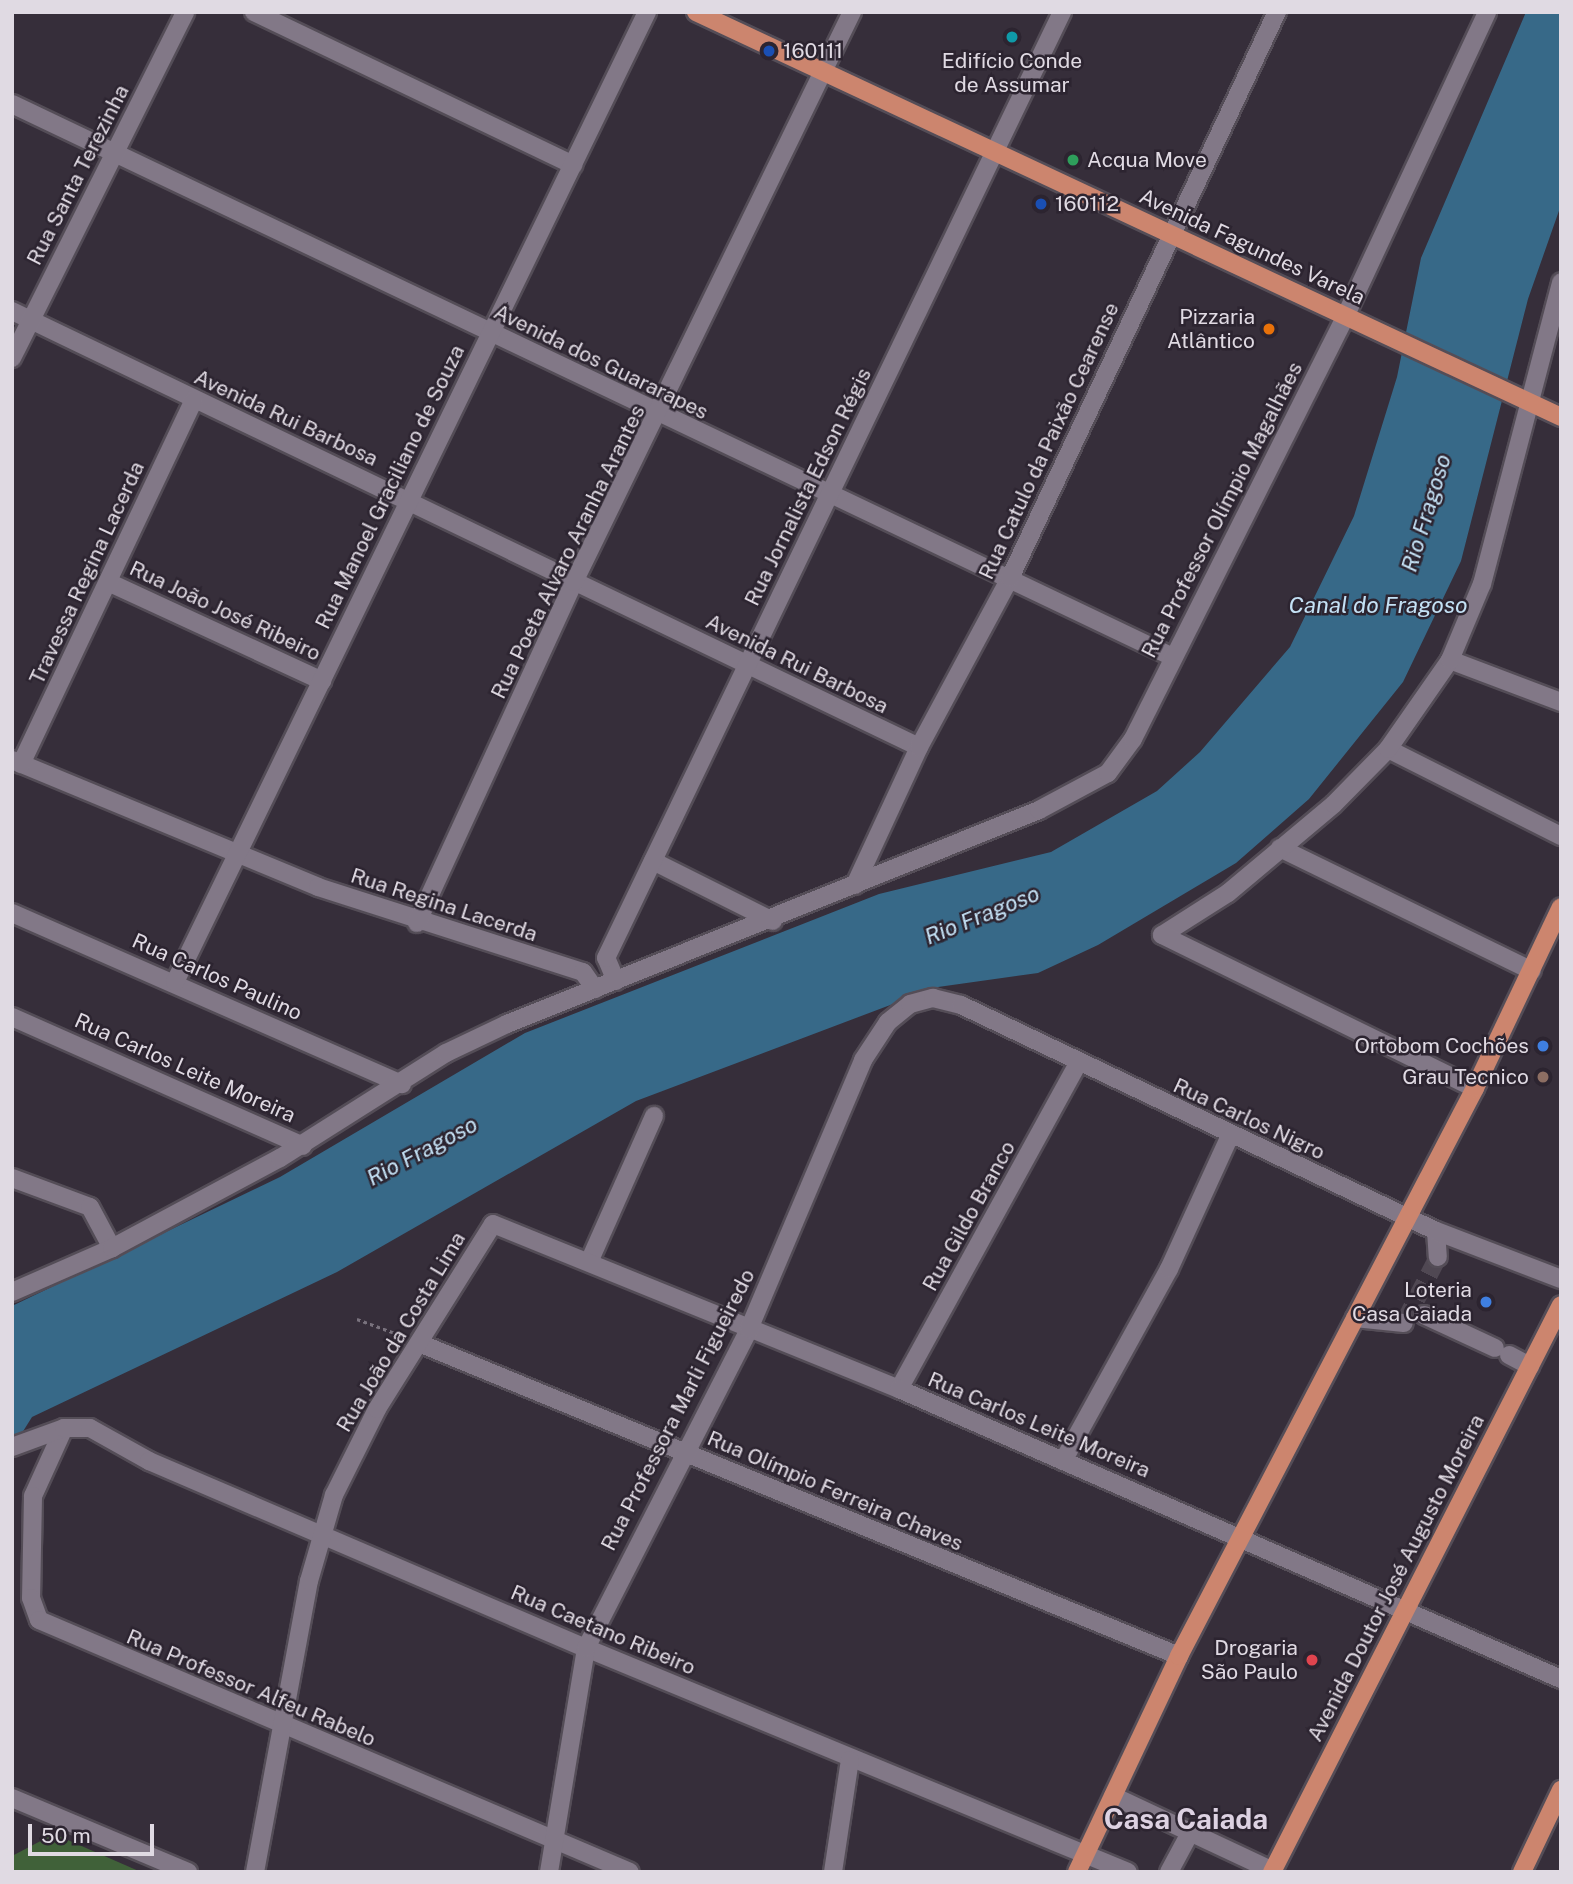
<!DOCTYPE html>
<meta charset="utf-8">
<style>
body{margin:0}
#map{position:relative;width:1573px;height:1884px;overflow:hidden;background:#362e3a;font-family:"Public Sans",sans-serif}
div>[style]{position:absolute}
.forest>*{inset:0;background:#406139}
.water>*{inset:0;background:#376988}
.minor-tunnel>*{height:18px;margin-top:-9px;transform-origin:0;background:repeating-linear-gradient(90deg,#504853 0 18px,transparent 0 27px)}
.path>*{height:2.5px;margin-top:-1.25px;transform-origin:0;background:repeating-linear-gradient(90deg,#79727d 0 3.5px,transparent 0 7px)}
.roads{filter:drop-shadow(2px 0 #544d57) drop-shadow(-2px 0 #544d57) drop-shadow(0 2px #544d57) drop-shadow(0 -2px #544d57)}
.minor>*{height:18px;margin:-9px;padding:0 9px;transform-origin:9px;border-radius:9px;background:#827887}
.major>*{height:18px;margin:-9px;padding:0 9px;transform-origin:9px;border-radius:9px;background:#cc856e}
.dots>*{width:19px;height:19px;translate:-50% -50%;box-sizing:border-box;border:4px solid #2c2430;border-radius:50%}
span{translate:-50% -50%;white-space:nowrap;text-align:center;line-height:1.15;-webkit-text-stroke:5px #2c2430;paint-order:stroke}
.poi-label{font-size:21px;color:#e0dae3}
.left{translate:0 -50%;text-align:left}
.right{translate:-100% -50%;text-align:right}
.street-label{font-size:21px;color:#e0dae3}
.water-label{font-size:23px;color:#c4e1f5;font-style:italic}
.district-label{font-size:28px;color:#ddd2e2;font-weight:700}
.frame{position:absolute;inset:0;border:14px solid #e0dae3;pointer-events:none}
.scale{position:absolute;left:28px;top:1824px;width:126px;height:32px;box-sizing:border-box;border:4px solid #e0dae3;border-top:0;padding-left:9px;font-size:21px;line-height:24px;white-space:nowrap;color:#e0dae3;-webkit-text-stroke:5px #2c2430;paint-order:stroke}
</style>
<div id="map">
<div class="forest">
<div style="clip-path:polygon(54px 1834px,141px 1872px,12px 1872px,12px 1856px)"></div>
</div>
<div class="water">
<div style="clip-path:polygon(1526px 12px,1561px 12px,1561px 205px,1528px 299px,1461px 561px,1403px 682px,1309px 799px,1236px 863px,1098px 945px,1038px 973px,938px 987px,636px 1101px,337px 1272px,32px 1417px,12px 1449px,12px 1306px,280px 1177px,525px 1033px,879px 894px,1051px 852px,1157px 791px,1200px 752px,1290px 647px,1354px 516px,1397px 377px,1421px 258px)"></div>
</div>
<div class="minor-tunnel">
<div style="left:1404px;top:1323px;width:74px;rotate:-62.7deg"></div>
</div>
<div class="path">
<div style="left:357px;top:1319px;width:49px;rotate:20.3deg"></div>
</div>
<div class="roads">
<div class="minor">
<div style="left:254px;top:12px;width:354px;rotate:25.6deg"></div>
<div style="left:12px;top:104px;width:1286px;rotate:25.47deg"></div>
<div style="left:12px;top:311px;width:1006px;rotate:25.67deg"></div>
<div style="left:12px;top:358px;width:387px;rotate:-63.4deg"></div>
<div style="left:108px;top:582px;width:236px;rotate:24.8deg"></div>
<div style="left:1450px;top:660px;width:119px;rotate:20.7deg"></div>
<div style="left:1388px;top:749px;width:194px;rotate:26.7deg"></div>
<div style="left:12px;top:760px;width:331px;rotate:22.5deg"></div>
<div style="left:318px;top:887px;width:278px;rotate:17.8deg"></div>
<div style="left:583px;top:972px;width:21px;rotate:55deg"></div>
<div style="left:21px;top:764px;width:403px;rotate:-64.6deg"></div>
<div style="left:1280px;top:848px;width:280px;rotate:26deg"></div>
<div style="left:653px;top:861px;width:134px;rotate:26.6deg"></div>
<div style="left:855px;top:885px;width:152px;rotate:-65.1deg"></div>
<div style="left:919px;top:747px;width:192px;rotate:-61.7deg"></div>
<div style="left:1010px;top:578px;width:626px;rotate:-64.75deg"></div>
<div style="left:12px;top:913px;width:426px;rotate:23.7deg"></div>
<div style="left:417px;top:923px;width:375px;rotate:-65.3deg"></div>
<div style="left:574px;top:582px;width:634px;rotate:-64deg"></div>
<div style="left:1162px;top:935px;width:78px;rotate:-32.5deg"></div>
<div style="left:1228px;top:893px;width:138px;rotate:-40deg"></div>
<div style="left:1334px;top:804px;width:77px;rotate:-45.5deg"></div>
<div style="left:1388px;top:749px;width:108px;rotate:-55.1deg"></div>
<div style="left:1450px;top:660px;width:82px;rotate:-67.2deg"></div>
<div style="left:1482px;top:584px;width:312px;rotate:-75.3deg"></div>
<div style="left:1162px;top:935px;width:348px;rotate:26.1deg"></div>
<div style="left:616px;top:981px;width:25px;rotate:-113deg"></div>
<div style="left:606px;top:958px;width:1050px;rotate:-64.26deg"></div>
<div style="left:175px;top:982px;width:1079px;rotate:-64.05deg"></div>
<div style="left:12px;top:1017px;width:318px;rotate:23.9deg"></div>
<div style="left:12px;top:1178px;width:83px;rotate:20.4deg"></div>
<div style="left:90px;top:1207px;width:47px;rotate:61.8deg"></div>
<div style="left:1436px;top:1231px;width:26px;rotate:86deg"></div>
<div style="left:589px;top:1262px;width:160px;rotate:-66deg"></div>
<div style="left:12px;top:1292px;width:109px;rotate:-23.7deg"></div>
<div style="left:112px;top:1248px;width:191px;rotate:-28.2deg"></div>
<div style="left:280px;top:1158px;width:196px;rotate:-32.3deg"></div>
<div style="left:446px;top:1053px;width:68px;rotate:-25.4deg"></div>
<div style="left:507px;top:1024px;width:573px;rotate:-21.91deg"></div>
<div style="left:1039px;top:810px;width:78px;rotate:-28.2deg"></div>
<div style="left:1108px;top:773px;width:42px;rotate:-53.7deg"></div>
<div style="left:1133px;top:739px;width:472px;rotate:-63.3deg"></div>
<div style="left:1345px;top:317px;width:336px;rotate:-65deg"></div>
<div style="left:1424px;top:1315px;width:78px;rotate:24.9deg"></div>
<div style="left:1355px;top:1318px;width:49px;rotate:5.8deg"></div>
<div style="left:419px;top:1343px;width:822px;rotate:22.38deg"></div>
<div style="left:1509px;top:1355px;width:24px;rotate:28deg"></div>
<div style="left:899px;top:1389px;width:371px;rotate:-61.2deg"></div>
<div style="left:64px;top:1428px;width:75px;rotate:114.5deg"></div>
<div style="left:33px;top:1496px;width:102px;rotate:91.1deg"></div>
<div style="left:31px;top:1598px;width:23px;rotate:70deg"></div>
<div style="left:39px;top:1620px;width:642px;rotate:23.09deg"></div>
<div style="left:12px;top:1447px;width:55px;rotate:-20.1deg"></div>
<div style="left:64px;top:1428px;width:26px"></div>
<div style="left:90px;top:1428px;width:68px;rotate:29.2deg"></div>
<div style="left:149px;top:1461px;width:475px;rotate:23.2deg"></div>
<div style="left:586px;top:1648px;width:586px;rotate:22.45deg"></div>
<div style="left:1063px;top:1461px;width:219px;rotate:-61.1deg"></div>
<div style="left:1169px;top:1269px;width:146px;rotate:-65.4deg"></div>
<div style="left:1113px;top:1796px;width:177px;rotate:25.1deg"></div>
<div style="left:12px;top:1798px;width:191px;rotate:22.8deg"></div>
<div style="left:255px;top:1872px;width:296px;rotate:-79.5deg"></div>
<div style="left:309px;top:1581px;width:90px;rotate:-73.8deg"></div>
<div style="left:334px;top:1495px;width:96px;rotate:-63.4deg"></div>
<div style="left:377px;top:1409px;width:218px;rotate:-57.9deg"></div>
<div style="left:493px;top:1224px;width:438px;rotate:22.1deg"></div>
<div style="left:899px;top:1389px;width:723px;rotate:23.66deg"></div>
<div style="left:549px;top:1872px;width:227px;rotate:-80.6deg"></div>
<div style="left:586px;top:1648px;width:358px;rotate:-62.9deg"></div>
<div style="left:749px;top:1329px;width:292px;rotate:-67deg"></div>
<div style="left:863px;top:1060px;width:45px;rotate:-56.7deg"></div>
<div style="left:888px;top:1022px;width:28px;rotate:-39deg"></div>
<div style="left:910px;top:1004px;width:24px;rotate:-15deg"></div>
<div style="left:933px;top:998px;width:29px;rotate:14deg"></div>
<div style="left:961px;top:1005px;width:526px;rotate:25.44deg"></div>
<div style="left:1436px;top:1231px;width:134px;rotate:21deg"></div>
<div style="left:833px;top:1872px;width:113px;rotate:-81.4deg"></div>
<div style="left:1169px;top:1872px;width:44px;rotate:-61.7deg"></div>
</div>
<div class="major">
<div style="left:696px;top:12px;width:955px;rotate:25.09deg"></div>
<div style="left:1077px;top:1872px;width:239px;rotate:-64.7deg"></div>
<div style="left:1179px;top:1656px;width:640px;rotate:-62.47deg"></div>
<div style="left:1475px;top:1088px;width:200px;rotate:-64.6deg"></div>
<div style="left:1272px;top:1872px;width:636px;rotate:-62.99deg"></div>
<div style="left:1522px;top:1872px;width:91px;rotate:-64.6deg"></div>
</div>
</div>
<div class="dots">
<div style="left:1012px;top:37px;background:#0f9aa8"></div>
<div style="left:769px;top:51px;background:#1a4fb4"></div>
<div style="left:1073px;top:160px;background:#2e9e5b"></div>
<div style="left:1041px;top:204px;background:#1a4fb4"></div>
<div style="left:1269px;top:329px;background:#e8710a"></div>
<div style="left:1543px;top:1046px;background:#3f7fe0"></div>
<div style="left:1543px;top:1077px;background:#8d6e63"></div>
<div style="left:1486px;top:1302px;background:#3f7fe0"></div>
<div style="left:1312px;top:1660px;background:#e0444e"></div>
</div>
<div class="poi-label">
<span class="left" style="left:783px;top:51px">160111</span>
<span style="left:1012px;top:73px">Edifício Conde<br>de Assumar</span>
<span class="left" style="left:1087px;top:160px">Acqua Move</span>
<span class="left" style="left:1055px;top:204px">160112</span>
<span class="right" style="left:1255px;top:329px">Pizzaria<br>Atlântico</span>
<span class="right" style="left:1529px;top:1046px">Ortobom Cochões</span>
<span class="right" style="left:1529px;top:1077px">Grau Tecnico</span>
<span class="right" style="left:1472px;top:1302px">Loteria<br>Casa Caiada</span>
<span class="right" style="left:1298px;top:1660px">Drogaria<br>São Paulo</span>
</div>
<div class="street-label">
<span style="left:78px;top:175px;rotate:-63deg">Rua Santa Terezinha</span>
<span style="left:1252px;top:247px;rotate:25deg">Avenida Fagundes Varela</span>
<span style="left:601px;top:362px;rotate:26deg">Avenida dos Guararapes</span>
<span style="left:286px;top:418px;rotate:25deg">Avenida Rui Barbosa</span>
<span style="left:1049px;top:441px;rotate:-65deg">Rua Catulo da Paixão Cearense</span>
<span style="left:390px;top:487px;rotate:-64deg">Rua Manoel Graciliano de Souza</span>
<span style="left:808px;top:487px;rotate:-64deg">Rua Jornalista Edson Régis</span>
<span style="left:1222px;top:510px;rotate:-63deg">Rua Professor Olímpio Magalhães</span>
<span style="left:568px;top:552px;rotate:-64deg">Rua Poeta Alvaro Aranha Arantes</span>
<span style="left:87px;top:573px;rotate:-65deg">Travessa Regina Lacerda</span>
<span style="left:225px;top:611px;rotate:25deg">Rua João José Ribeiro</span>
<span style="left:797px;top:664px;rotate:26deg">Avenida Rui Barbosa</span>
<span style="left:444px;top:905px;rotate:18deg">Rua Regina Lacerda</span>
<span style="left:217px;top:977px;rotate:24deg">Rua Carlos Paulino</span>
<span style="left:185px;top:1068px;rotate:24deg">Rua Carlos Leite Moreira</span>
<span style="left:1249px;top:1119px;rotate:25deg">Rua Carlos Nigro</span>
<span style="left:969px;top:1216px;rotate:-61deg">Rua Gildo Branco</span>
<span style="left:401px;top:1332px;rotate:-59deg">Rua João da Costa Lima</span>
<span style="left:678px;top:1410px;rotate:-63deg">Rua Professora Marli Figueiredo</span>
<span style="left:1039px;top:1425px;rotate:23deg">Rua Carlos Leite Moreira</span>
<span style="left:835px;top:1491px;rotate:23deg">Rua Olímpio Ferreira Chaves</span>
<span style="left:1396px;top:1578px;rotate:-63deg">Avenida Doutor José Augusto Moreira</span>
<span style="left:603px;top:1630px;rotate:23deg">Rua Caetano Ribeiro</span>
<span style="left:251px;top:1688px;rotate:23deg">Rua Professor Alfeu Rabelo</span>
</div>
<div class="water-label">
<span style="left:1426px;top:513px;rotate:-73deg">Rio Fragoso</span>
<span style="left:1378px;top:605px">Canal do Fragoso</span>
<span style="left:982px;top:915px;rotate:-22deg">Rio Fragoso</span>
<span style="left:422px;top:1151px;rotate:-28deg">Rio Fragoso</span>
</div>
<div class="district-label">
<span style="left:1186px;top:1819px">Casa Caiada</span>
</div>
<div class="frame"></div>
<div class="scale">50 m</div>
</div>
